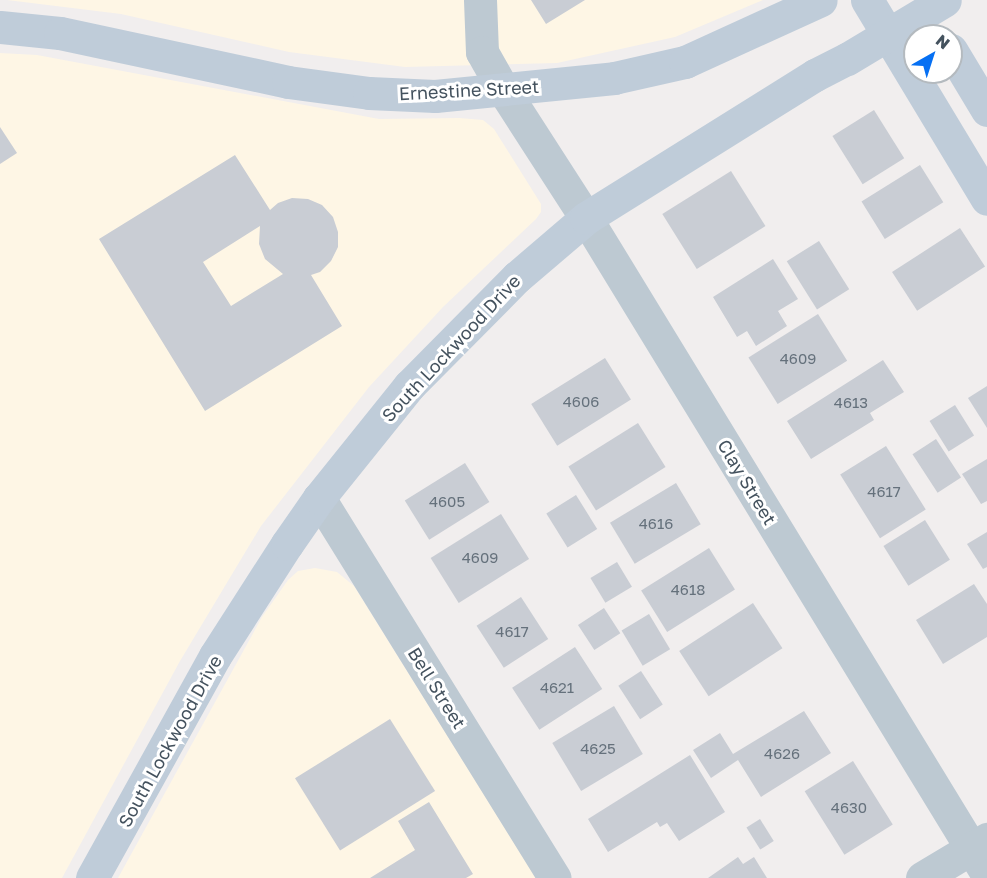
<!DOCTYPE html>
<style>
body{margin:0}
#map{position:relative;width:987px;height:878px;overflow:hidden;background:#f1eeee;font-family:"Golos Text",sans-serif}
div>[style]{position:absolute}
.commercial>*{inset:0;background:#fef6e5}
.building>*{inset:0;background:#c9cdd4;transform-origin:0 0}
.street>*{height:33px;margin:-16.5px;padding:0 16.5px;transform-origin:16.5px;border-radius:16.5px;background:#bdc9d2}
.secondary>*{height:33px;margin:-16.5px;padding:0 16.5px;transform-origin:16.5px;border-radius:16.5px;background:#bfccd9}
span{translate:-50% -50%;white-space:nowrap;text-align:center;line-height:1.15;-webkit-text-stroke:6px #fff;paint-order:stroke}
.number-label{font-size:15px;color:#65717c}
.number-label span{-webkit-text-stroke-width:0}
.street-label{font-size:18px;color:#44525e}
.north{position:absolute;left:903px;top:24px;width:60px;height:60px;box-sizing:border-box;background:#fff;border:2px solid #b4babf;border-radius:50%;rotate:39deg;font-size:16px;font-weight:700;line-height:24px;text-align:center;color:#44525e}
.north::after{content:'';display:block;margin:auto;width:21px;height:27px;background:#0670f3;clip-path:polygon(50% 0,100% 100%,50% 72%,0 100%)}
</style>
<div id="map">
<div class="commercial">
<div style="clip-path:polygon(7px 0,763px 0,675px 37px,557px 63px,405px 67px,289px 52px,121px 14px)"></div>
<div style="clip-path:polygon(0 53px,37px 55px,379px 119px,459px 118px,483px 120px,494px 129px,541px 204px,541px 212px,536px 219px,443px 307px,369px 387px,261px 526px,180px 661px,62px 878px,0 878px)"></div>
<div style="clip-path:polygon(315px 568px,337px 572px,354px 586px,536px 878px,118px 878px,262px 617px,288px 580px,298px 571px)"></div>
</div>
<div class="building">
<div style="clip-path:polygon(531px 0,585px 0,546px 24px)"></div>
<div style="left:874px;top:110px;width:57px;height:49px;rotate:58deg"></div>
<div style="clip-path:polygon(0 127px,17px 153px,0 164px)"></div>
<div style="clip-path:polygon(evenodd,235px 155px,270px 210px,278px 203px,292px 198px,308px 199px,322px 205px,333px 217px,338px 232px,338px 247px,331px 261px,320px 272px,311px 275px,342px 326px,205px 411px,99px 239px,235px 155px,260px 226px,259px 244px,265px 259px,283px 274px,231px 306px,203px 262px,260px 226px)"></div>
<div style="left:920px;top:165px;width:44px;height:69px;rotate:58deg"></div>
<div style="left:731px;top:171px;width:65px;height:81px;rotate:58deg"></div>
<div style="left:960px;top:228px;width:46px;height:81px;rotate:57deg"></div>
<div style="left:819px;top:241px;width:57px;height:38px;rotate:58deg"></div>
<div style="clip-path:polygon(773px 259px,798px 299px,778px 311px,787px 326px,756px 346px,747px 331px,737px 337px,713px 297px)"></div>
<div style="left:818px;top:314px;width:55px;height:82px;rotate:58deg"></div>
<div style="left:605px;top:358px;width:49px;height:87px;rotate:58deg"></div>
<div style="clip-path:polygon(883px 360px,904px 392px,870px 413px,874px 420px,811px 459px,787px 421px)"></div>
<div style="clip-path:polygon(987px 386px,987px 428px,968px 398px)"></div>
<div style="left:955px;top:405px;width:36px;height:30px;rotate:58deg"></div>
<div style="left:638px;top:423px;width:52px;height:82px;rotate:58deg"></div>
<div style="left:936px;top:439px;width:46px;height:28px;rotate:57deg"></div>
<div style="left:886px;top:446px;width:75px;height:54px;rotate:58deg"></div>
<div style="clip-path:polygon(987px 459px,987px 501px,981px 504px,962px 474px)"></div>
<div style="left:465px;top:463px;width:46px;height:71px;rotate:58deg"></div>
<div style="left:676px;top:483px;width:48px;height:77px;rotate:59deg"></div>
<div style="left:576px;top:495px;width:40px;height:35px;rotate:58deg"></div>
<div style="left:501px;top:514px;width:53px;height:83px;rotate:58deg"></div>
<div style="left:925px;top:520px;width:47px;height:49px;rotate:58deg"></div>
<div style="clip-path:polygon(987px 532px,987px 567px,983px 569px,967px 544px)"></div>
<div style="left:709px;top:548px;width:49px;height:80px;rotate:58deg"></div>
<div style="left:617px;top:562px;width:29px;height:31px;rotate:59deg"></div>
<div style="clip-path:polygon(974px 584px,987px 604px,987px 637px,943px 664px,916px 620px)"></div>
<div style="left:521px;top:597px;width:50px;height:53px;rotate:57deg"></div>
<div style="left:753px;top:603px;width:54px;height:88px;rotate:57deg"></div>
<div style="left:604px;top:608px;width:30px;height:31px;rotate:57deg"></div>
<div style="left:649px;top:614px;width:41px;height:32px;rotate:59deg"></div>
<div style="left:575px;top:647px;width:50px;height:75px;rotate:57deg"></div>
<div style="left:641px;top:671px;width:40px;height:27px;rotate:57deg"></div>
<div style="left:614px;top:706px;width:56px;height:72px;rotate:59deg"></div>
<div style="clip-path:polygon(804px 711px,831px 753px,761px 797px,738px 760px,711px 778px,693px 750px,720px 733px,733px 754px)"></div>
<div style="left:390px;top:719px;width:85px;height:112px;rotate:58deg"></div>
<div style="clip-path:polygon(690px 755px,725px 812px,679px 841px,667px 823px,660px 827px,657px 822px,608px 852px,588px 819px)"></div>
<div style="left:853px;top:761px;width:75px;height:57px;rotate:58deg"></div>
<div style="clip-path:polygon(429px 802px,473px 874px,466px 878px,370px 878px,415px 850px,398px 821px)"></div>
<div style="left:760px;top:819px;width:26px;height:16px;rotate:58deg"></div>
<div style="clip-path:polygon(738px 857px,743px 864px,754px 857px,767px 878px,708px 878px)"></div>
</div>
<div class="street">
<div style="left:480px;top:0;width:52px;rotate:87.8deg"></div>
<div style="left:482px;top:52px;width:45px;rotate:60.6deg"></div>
<div style="left:504px;top:91px;width:151px;rotate:57.2deg"></div>
<div style="left:586px;top:218px;width:769px;rotate:58.56deg"></div>
<div style="left:319px;top:498px;width:447px;rotate:58.2deg"></div>
<div style="left:922px;top:878px;width:76px;rotate:-31deg"></div>
</div>
<div class="secondary">
<div style="left:867px;top:0;width:232px;rotate:58.9deg"></div>
<div style="left:0;top:27px;width:60px;rotate:5.7deg"></div>
<div style="left:60px;top:33px;width:233px;rotate:12.1deg"></div>
<div style="left:288px;top:82px;width:82px;rotate:7.7deg"></div>
<div style="left:369px;top:93px;width:66px;rotate:2.6deg"></div>
<div style="left:435px;top:96px;width:180px;rotate:-5.7deg"></div>
<div style="left:614px;top:78px;width:73px;rotate:-12.7deg"></div>
<div style="left:685px;top:62px;width:149px;rotate:-24.5deg"></div>
<div style="left:951px;top:50px;width:70px;rotate:59deg"></div>
<div style="left:92px;top:878px;width:254px;rotate:-61deg"></div>
<div style="left:215px;top:656px;width:133px;rotate:-57.3deg"></div>
<div style="left:287px;top:544px;width:56px;rotate:-55.2deg"></div>
<div style="left:319px;top:498px;width:144px;rotate:-51.2deg"></div>
<div style="left:409px;top:386px;width:153px;rotate:-45.3deg"></div>
<div style="left:517px;top:277px;width:91px;rotate:-40.5deg"></div>
<div style="left:586px;top:218px;width:270px;rotate:-32deg"></div>
<div style="left:815px;top:75px;width:36px;rotate:-27deg"></div>
<div style="left:847px;top:59px;width:114px;rotate:-31deg"></div>
</div>
<div class="number-label">
<span style="left:798px;top:359px">4609</span>
<span style="left:581px;top:402px">4606</span>
<span style="left:851px;top:403px">4613</span>
<span style="left:884px;top:492px">4617</span>
<span style="left:447px;top:502px">4605</span>
<span style="left:656px;top:524px">4616</span>
<span style="left:480px;top:558px">4609</span>
<span style="left:688px;top:590px">4618</span>
<span style="left:512px;top:632px">4617</span>
<span style="left:557px;top:688px">4621</span>
<span style="left:598px;top:749px">4625</span>
<span style="left:782px;top:754px">4626</span>
<span style="left:849px;top:808px">4630</span>
</div>
<div class="street-label">
<span style="left:469px;top:90px;rotate:-3deg">Ernestine Street</span>
<span style="left:451px;top:348px;rotate:-47deg">South Lockwood Drive</span>
<span style="left:747px;top:482px;rotate:59deg">Clay Street</span>
<span style="left:437px;top:688px;rotate:58deg">Bell Street</span>
<span style="left:170px;top:741px;rotate:-61deg">South Lockwood Drive</span>
</div>
<div class="north">N</div>
</div>
